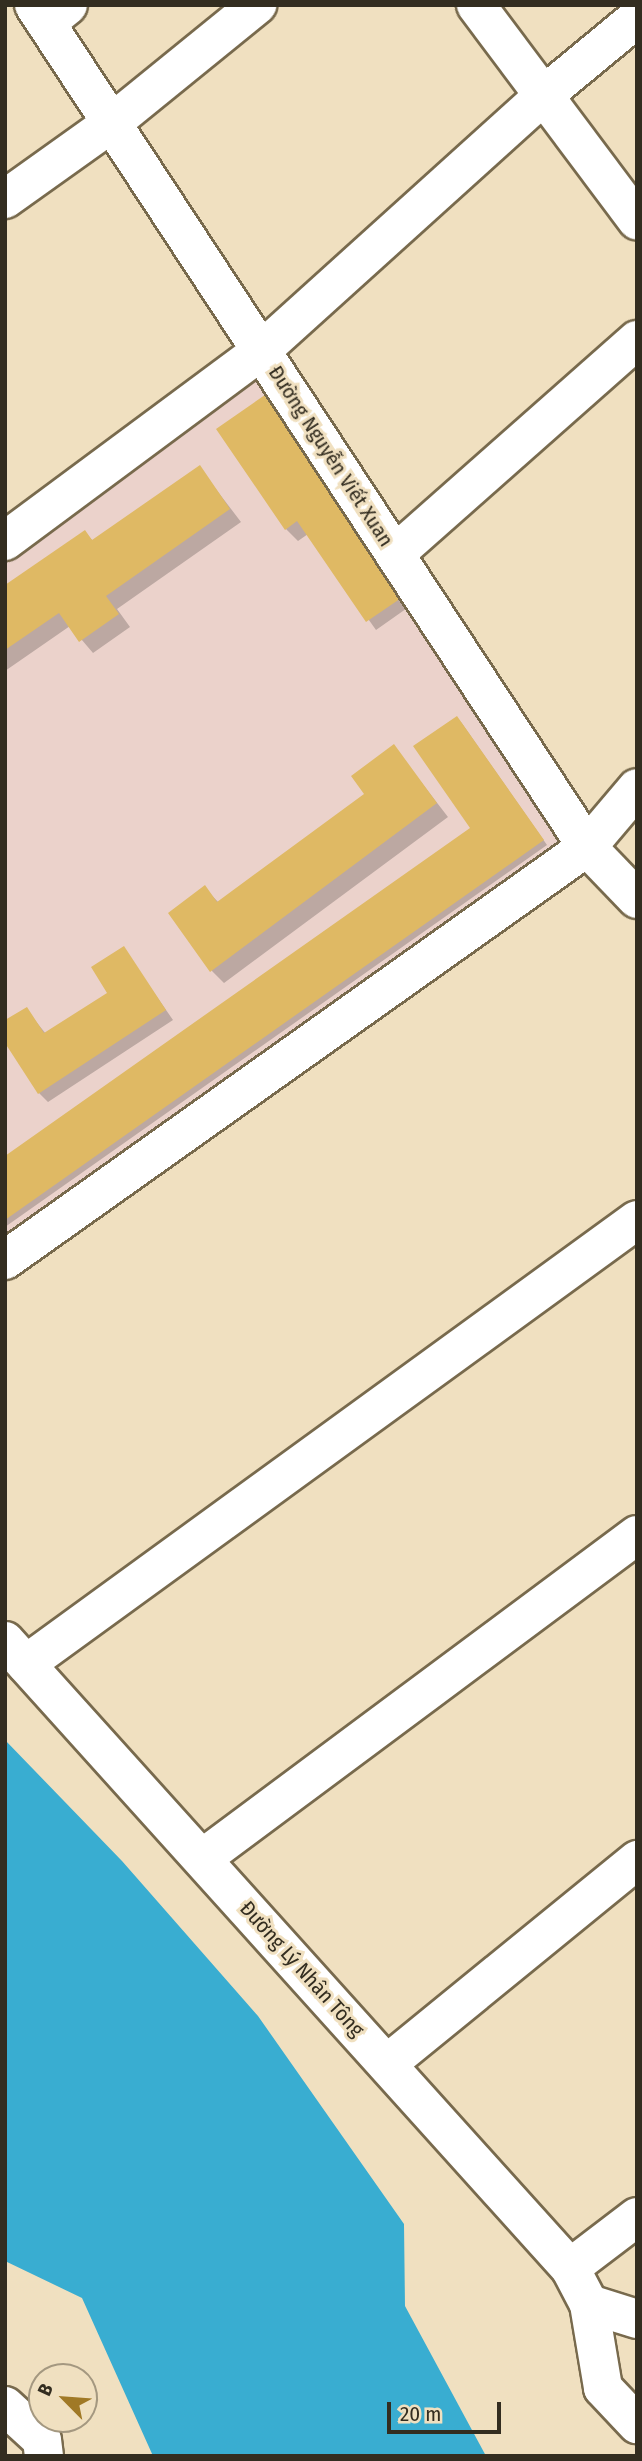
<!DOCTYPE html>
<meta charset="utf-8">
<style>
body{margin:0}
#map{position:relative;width:642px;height:2461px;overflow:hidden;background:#f0e0c0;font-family:"Fira Sans Condensed",sans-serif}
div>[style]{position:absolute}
.education>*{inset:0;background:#ebd2cb}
.water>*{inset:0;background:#39add1}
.shadow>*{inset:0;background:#0003}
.building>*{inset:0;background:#dfb964}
.roads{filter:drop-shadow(2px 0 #786a4d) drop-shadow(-2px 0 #786a4d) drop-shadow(0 2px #786a4d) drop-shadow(0 -2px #786a4d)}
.street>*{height:38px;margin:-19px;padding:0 19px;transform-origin:19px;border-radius:19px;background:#fff}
.secondary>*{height:38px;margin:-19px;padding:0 19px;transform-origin:19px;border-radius:19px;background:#fff}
span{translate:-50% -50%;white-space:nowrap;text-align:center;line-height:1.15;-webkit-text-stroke:6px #f0e0c0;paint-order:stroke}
.street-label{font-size:21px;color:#332d20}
.frame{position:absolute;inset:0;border:7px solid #332d20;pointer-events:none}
.north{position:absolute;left:28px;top:2363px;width:70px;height:70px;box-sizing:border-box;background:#f0e0c0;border:2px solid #a49880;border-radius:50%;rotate:295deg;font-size:19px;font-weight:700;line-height:28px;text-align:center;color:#332d20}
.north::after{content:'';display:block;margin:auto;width:24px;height:32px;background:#a07926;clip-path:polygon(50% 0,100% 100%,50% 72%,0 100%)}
.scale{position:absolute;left:387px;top:2402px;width:114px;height:32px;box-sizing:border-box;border:4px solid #332d20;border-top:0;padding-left:9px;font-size:21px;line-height:24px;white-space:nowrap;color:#332d20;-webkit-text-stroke:5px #f0e0c0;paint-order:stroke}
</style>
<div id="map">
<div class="education">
<div style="clip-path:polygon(262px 350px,587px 847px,5px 1280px,5px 546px)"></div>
</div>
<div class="water">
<div style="clip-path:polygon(5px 1740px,122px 1861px,258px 2016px,404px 2224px,405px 2306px,486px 2456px,153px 2456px,82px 2298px,5px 2261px)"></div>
</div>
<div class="shadow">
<div style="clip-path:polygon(218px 429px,420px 599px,376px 630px,308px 534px,298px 541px,286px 529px)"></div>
<div style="clip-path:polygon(199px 467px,241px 522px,117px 609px,130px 627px,93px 653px,70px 626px,5px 671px,5px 587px,85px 532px,93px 541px)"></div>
<div style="clip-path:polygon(461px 722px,547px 845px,5px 1227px,5px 1158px,473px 829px)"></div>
<div style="clip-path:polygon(394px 747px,448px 817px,224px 983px,212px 971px,205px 888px,219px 903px,366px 794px)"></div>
<div style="clip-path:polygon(123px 948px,173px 1020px,48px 1102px,39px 1093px,26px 1009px,46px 1034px,109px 993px)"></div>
</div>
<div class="building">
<div style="clip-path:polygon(275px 388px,413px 590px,366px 622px,297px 521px,285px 530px,216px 429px)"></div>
<div style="clip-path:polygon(200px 465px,230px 509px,106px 596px,119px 614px,79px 642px,59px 613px,5px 650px,5px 585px,85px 530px,92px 540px)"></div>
<div style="clip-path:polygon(457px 716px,544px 840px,5px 1220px,5px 1156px,470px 828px,413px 746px)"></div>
<div style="clip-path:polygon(394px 744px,437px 803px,210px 972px,168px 913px,205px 885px,217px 902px,364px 794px,351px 776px)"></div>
<div style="clip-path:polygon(124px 946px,166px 1010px,38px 1094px,5px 1043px,5px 1020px,27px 1007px,44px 1033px,107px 993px,91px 967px)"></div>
</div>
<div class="roads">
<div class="street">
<div style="left:476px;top:5px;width:269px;rotate:53.2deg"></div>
<div style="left:46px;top:23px;width:28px;rotate:-39deg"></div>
<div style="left:5px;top:199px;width:133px;rotate:-35.5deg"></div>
<div style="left:113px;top:122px;width:186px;rotate:-39.1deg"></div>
<div style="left:5px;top:541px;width:320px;rotate:-36.6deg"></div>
<div style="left:262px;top:350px;width:380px;rotate:-42.1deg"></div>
<div style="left:544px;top:95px;width:121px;rotate:-39.6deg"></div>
<div style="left:395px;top:554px;width:323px;rotate:-41.5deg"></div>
<div style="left:5px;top:1260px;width:714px;rotate:-35.36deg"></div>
<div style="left:587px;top:847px;width:77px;rotate:-49.7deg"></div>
<div style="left:5px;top:1641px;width:844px;rotate:47.98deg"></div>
<div style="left:570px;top:2268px;width:41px;rotate:62.2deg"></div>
<div style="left:589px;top:2304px;width:85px;rotate:80.5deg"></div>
<div style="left:603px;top:2388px;width:50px;rotate:46.6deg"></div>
<div style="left:26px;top:1664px;width:755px;rotate:-36.01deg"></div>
<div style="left:203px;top:1858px;width:541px;rotate:-36.66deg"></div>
<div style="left:387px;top:2064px;width:323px;rotate:-39.2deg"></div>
<div style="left:570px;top:2268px;width:84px;rotate:-37.3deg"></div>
<div style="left:589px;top:2304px;width:50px;rotate:17.4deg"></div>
<div style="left:5px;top:2406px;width:50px;rotate:42.6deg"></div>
<div style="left:42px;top:2440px;width:16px;rotate:83deg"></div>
</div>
<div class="secondary">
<div style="left:34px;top:5px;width:1007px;rotate:56.7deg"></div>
<div style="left:587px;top:847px;width:72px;rotate:46.1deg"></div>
</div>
</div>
<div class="street-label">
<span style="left:331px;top:456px;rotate:57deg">Đường Nguyễn Viết Xuan</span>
<span style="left:302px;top:1969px;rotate:48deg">Đường Lý Nhân Tông</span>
</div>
<div class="frame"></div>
<div class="north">B</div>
<div class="scale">20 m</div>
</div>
